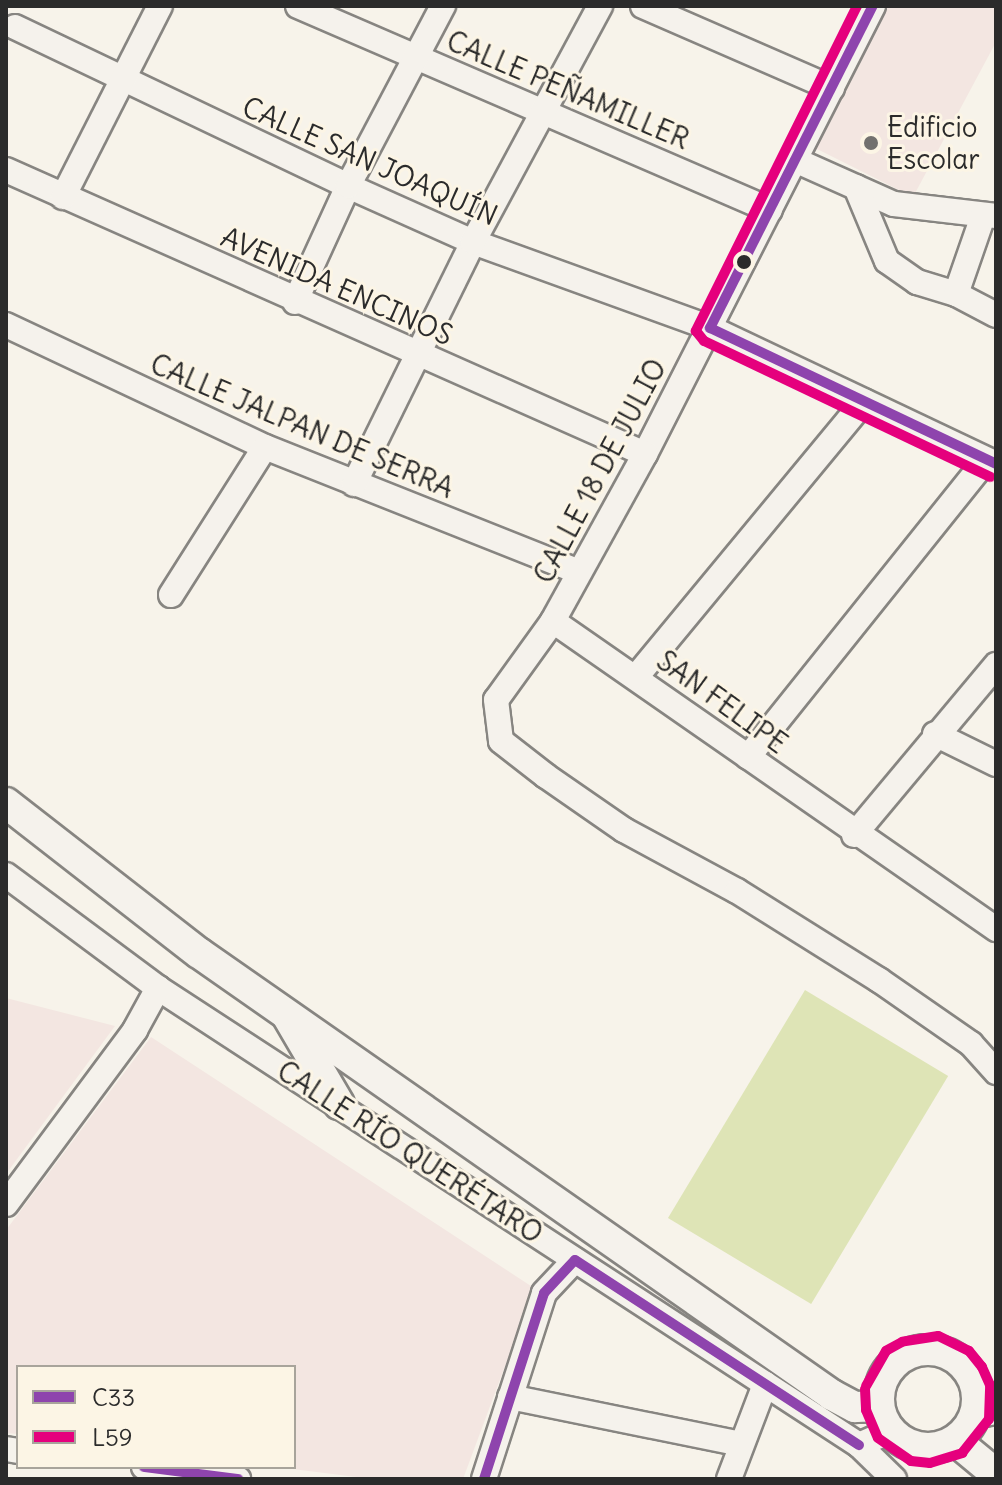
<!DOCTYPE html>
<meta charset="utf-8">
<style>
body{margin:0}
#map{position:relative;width:1002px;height:1485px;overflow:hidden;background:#f7f3ea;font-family:Delius,sans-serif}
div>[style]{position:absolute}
.built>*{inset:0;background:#f3e6e1}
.green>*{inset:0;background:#dee4b6;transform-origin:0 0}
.roads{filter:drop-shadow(2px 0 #878581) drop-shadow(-2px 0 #878581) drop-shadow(0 2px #878581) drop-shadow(0 -2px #878581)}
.minor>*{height:24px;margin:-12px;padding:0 12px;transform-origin:12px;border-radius:12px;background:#f5f2ec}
.major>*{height:30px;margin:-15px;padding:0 15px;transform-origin:15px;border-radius:15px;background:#f5f2ec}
.major>.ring{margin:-15px;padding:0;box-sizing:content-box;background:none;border:30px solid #f5f2ec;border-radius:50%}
.bus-1>*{height:10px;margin:-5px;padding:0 5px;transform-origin:5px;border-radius:5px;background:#8e44ad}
.bus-2>*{height:10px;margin:-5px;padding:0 5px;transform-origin:5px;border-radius:5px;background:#e5007d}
.dots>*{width:22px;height:22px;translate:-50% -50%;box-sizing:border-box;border:4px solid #fcf5e5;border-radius:50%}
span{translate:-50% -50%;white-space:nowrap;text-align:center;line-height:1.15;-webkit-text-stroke:6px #fcf5e5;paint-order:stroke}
.street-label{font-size:28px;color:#2b2b2b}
.poi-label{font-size:28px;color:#2b2b2b}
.left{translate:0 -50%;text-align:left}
.frame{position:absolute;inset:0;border:8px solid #2b2b2b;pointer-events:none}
.legend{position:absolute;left:16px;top:1365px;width:280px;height:104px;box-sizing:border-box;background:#fcf5e5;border:2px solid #a8a49b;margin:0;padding:10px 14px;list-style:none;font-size:24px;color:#2b2b2b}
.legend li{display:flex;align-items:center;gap:16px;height:40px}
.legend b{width:40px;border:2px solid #a8a49b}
</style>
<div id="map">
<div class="built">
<div style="clip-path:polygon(884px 6px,996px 6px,996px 42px,913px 197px,813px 147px)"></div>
<div style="clip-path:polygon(6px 998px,115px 1026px,6px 1174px)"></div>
<div style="clip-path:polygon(151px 1037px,534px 1288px,463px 1479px,372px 1479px,277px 1467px,294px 1467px,294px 1367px,18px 1367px,18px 1434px,6px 1433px,6px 1230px)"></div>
</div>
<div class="green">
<div style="left:805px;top:990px;width:167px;height:266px;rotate:31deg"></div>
</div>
<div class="roads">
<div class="minor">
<div style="left:298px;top:6px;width:514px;rotate:23.37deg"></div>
<div style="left:643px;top:6px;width:206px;rotate:23.5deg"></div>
<div style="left:873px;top:6px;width:503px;rotate:116.97deg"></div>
<div style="left:645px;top:454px;width:191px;rotate:118.9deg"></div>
<div style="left:553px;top:621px;width:97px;rotate:125.8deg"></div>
<div style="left:496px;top:700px;width:41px;rotate:83deg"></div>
<div style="left:501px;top:741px;width:57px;rotate:37.9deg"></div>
<div style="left:546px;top:776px;width:95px;rotate:34.7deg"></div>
<div style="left:624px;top:830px;width:128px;rotate:28.4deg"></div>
<div style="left:737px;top:891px;width:168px;rotate:32.1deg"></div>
<div style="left:879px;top:980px;width:112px;rotate:34.8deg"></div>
<div style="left:971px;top:1044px;width:38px;rotate:48deg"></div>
<div style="left:15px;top:27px;width:369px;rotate:25.5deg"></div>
<div style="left:348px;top:186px;width:137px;rotate:24.1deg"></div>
<div style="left:473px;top:242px;width:252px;rotate:19.9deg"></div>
<div style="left:710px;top:328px;width:317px;rotate:25.4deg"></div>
<div style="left:795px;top:160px;width:108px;rotate:24deg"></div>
<div style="left:894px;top:204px;width:103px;rotate:6.7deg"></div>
<div style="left:6px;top:170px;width:699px;rotate:23.96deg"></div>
<div style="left:856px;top:187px;width:80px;rotate:67.3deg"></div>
<div style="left:887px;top:261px;width:37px;rotate:35deg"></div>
<div style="left:917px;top:282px;width:41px;rotate:17.1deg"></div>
<div style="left:956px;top:294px;width:45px;rotate:27.7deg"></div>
<div style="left:63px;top:197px;width:214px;rotate:-63.1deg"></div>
<div style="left:956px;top:294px;width:83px;rotate:-70.9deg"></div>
<div style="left:295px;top:302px;width:128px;rotate:-65.4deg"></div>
<div style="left:348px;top:186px;width:204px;rotate:-62.2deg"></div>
<div style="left:6px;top:325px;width:286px;rotate:25.2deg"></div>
<div style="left:265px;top:447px;width:338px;rotate:21.7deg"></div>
<div style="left:354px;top:484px;width:270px;rotate:-63.8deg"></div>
<div style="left:473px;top:242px;width:268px;rotate:-61.7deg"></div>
<div style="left:171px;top:595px;width:175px;rotate:-57.6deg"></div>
<div style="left:553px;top:621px;width:540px;rotate:34.81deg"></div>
<div style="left:636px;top:677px;width:358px;rotate:-50.4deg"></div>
<div style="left:935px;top:734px;width:68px;rotate:26.2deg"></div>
<div style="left:748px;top:757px;width:381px;rotate:-51.3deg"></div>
<div style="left:854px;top:835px;width:222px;rotate:-50.1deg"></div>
<div style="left:6px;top:875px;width:189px;rotate:36.6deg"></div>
<div style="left:158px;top:988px;width:837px;rotate:33.1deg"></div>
<div style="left:859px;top:1445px;width:49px;rotate:44.2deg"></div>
<div style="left:6px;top:1204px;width:217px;rotate:-53.4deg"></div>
<div style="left:135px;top:1030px;width:48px;rotate:-61.3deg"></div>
<div style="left:510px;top:1397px;width:236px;rotate:11.5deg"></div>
<div style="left:975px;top:1416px;width:21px;rotate:-11deg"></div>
<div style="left:859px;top:1445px;width:34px;rotate:-24deg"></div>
<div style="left:6px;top:1449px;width:12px;rotate:9deg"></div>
<div style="left:144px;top:1467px;width:95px;rotate:7.3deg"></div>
<div style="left:484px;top:1479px;width:195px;rotate:-72.1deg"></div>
<div style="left:544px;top:1293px;width:45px;rotate:-46.8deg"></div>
<div style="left:729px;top:1479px;width:102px;rotate:-69.2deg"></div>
</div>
<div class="major">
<div style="left:6px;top:803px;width:244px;rotate:37.9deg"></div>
<div style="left:199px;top:953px;width:772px;rotate:34.93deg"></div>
<div style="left:832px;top:1395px;width:26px;rotate:28deg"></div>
<div style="left:855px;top:1407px;width:24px;rotate:-2deg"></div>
<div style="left:288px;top:1017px;width:101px;rotate:59.6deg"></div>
<div class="ring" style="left:879px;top:1350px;width:68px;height:68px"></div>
<div style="left:956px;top:1441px;width:52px;rotate:39.5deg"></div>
</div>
</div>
<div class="bus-1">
<div style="left:710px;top:328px;width:361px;rotate:-63.2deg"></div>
<div style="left:710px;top:328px;width:317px;rotate:25.4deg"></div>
<div style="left:575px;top:1260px;width:339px;rotate:33.1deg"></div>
<div style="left:144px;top:1467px;width:95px;rotate:7.3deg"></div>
<div style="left:484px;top:1479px;width:195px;rotate:-72.1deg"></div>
<div style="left:544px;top:1293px;width:45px;rotate:-46.8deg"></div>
</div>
<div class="bus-2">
<div style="left:857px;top:6px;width:363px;rotate:116.4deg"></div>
<div style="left:696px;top:331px;width:13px;rotate:51deg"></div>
<div style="left:704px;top:341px;width:317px;rotate:25.4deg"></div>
<div style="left:865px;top:1389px;width:21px;rotate:87deg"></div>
<div style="left:866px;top:1410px;width:30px;rotate:67deg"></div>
<div style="left:878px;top:1438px;width:40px;rotate:34.9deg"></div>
<div style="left:911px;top:1461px;width:19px;rotate:6deg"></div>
<div style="left:930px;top:1463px;width:34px;rotate:-17deg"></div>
<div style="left:962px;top:1453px;width:43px;rotate:-51.5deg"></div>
<div style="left:989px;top:1419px;width:34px;rotate:-88deg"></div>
<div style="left:990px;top:1385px;width:20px;rotate:-114deg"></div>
<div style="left:982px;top:1367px;width:21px;rotate:-129deg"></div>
<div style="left:969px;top:1351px;width:34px;rotate:-154deg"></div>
<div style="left:938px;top:1336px;width:36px;rotate:171deg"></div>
<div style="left:902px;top:1342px;width:18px;rotate:151deg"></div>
<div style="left:886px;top:1351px;width:40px;rotate:119.7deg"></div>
</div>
<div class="dots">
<div style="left:871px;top:143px;background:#72716e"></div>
<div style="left:744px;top:262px;background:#2b2b2b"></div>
</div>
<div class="street-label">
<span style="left:568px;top:90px;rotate:23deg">CALLE PEÑAMILLER</span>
<span style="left:370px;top:161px;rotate:24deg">CALLE SAN JOAQUÍN</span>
<span style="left:337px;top:286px;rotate:24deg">AVENIDA ENCINOS</span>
<span style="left:302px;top:426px;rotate:23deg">CALLE JALPAN DE SERRA</span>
<span style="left:600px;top:471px;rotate:-62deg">CALLE 18 DE JULIO</span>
<span style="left:722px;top:702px;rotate:36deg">SAN FELIPE</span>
<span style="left:410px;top:1152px;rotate:33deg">CALLE RÍO QUERÉTARO</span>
</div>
<div class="poi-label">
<span class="left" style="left:887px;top:143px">Edificio<br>Escolar</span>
</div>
<div class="frame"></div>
<ul class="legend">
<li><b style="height:10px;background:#8e44ad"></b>C33</li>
<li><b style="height:10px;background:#e5007d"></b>L59</li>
</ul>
</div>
